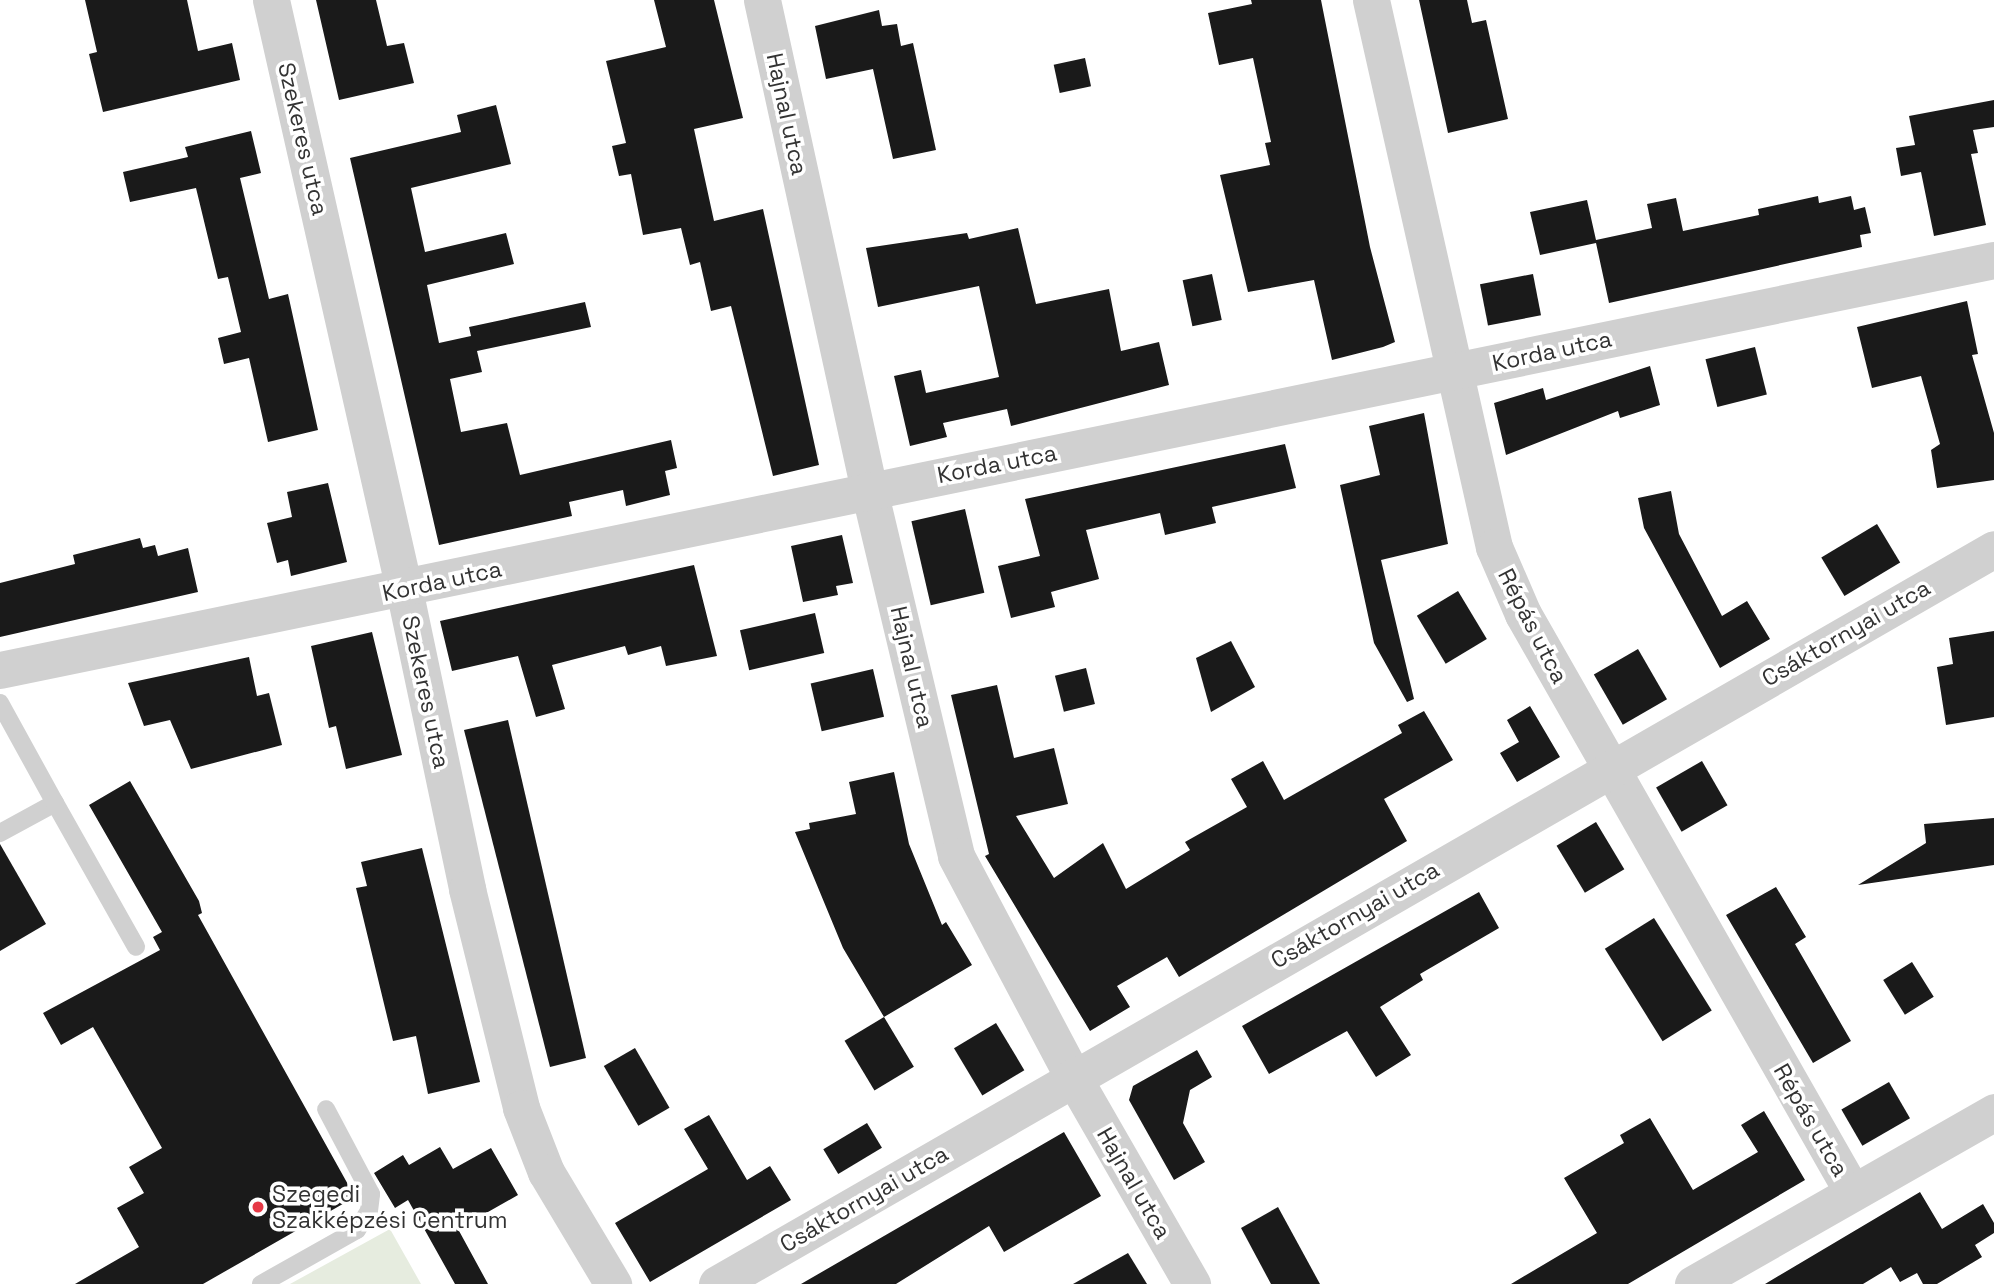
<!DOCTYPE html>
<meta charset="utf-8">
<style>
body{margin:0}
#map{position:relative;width:1994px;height:1284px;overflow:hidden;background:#fff;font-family:"Space Grotesk",sans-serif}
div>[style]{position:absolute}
.green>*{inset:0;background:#e6ecdf}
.building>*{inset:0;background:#1a1a1a;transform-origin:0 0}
.lane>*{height:18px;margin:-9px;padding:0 9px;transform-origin:9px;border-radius:9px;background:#d0d0d0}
.street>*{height:37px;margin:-18.5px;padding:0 18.5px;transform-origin:18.5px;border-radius:18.5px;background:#d0d0d0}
.dots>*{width:19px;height:19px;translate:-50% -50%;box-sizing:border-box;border:4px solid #fff;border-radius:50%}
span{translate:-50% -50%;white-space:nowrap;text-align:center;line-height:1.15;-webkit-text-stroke:7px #fff;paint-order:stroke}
.street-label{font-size:23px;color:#333}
.poi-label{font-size:23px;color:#333}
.left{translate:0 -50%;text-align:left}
</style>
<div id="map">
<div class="green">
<div style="clip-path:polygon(390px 1229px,421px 1284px,290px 1284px)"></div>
</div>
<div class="building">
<div style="clip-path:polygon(85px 0,187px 0,198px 51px,232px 43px,240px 80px,103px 112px,89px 54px,97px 52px)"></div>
<div style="clip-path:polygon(316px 0,376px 0,387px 46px,404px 43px,414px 83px,339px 100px)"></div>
<div style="clip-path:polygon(654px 0,714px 0,743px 118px,694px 129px,714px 221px,763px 209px,819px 465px,773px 476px,731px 306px,711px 311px,700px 262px,690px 265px,681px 228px,643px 235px,631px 174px,619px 176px,612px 146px,626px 143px,606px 61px,666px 47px)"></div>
<div style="clip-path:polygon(1251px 0,1321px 0,1370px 247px,1395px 342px,1383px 347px,1332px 360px,1314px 280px,1248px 292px,1220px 175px,1270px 165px,1265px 143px,1271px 142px,1253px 58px,1219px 65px,1208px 13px,1252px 4px)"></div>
<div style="clip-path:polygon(1419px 0,1467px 0,1472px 23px,1486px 20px,1508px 119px,1448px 133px)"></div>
<div style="clip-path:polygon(879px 10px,882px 26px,897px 24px,901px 46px,913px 43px,936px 150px,893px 159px,873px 69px,826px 79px,815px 26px)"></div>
<div style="left:1085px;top:58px;width:29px;height:32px;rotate:78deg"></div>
<div style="clip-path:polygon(1994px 100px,1994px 127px,1973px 130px,1978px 153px,1971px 154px,1986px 225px,1934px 236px,1921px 172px,1901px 176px,1896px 148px,1915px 145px,1909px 116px)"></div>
<div style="clip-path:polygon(496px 105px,511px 164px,411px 188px,425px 252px,506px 233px,514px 264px,427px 285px,439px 343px,471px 336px,469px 327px,585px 302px,591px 327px,477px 351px,482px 372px,450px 379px,461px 432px,507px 423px,520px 475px,671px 440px,677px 468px,665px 471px,670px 495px,626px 506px,623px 490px,569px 502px,572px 516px,439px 545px,350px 158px,461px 132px,457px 115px)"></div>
<div style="clip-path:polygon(251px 131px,261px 173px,240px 178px,269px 299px,288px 294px,318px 430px,268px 442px,249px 358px,224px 364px,218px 338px,241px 332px,228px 277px,218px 279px,196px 188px,130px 202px,123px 172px,188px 157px,185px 147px)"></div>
<div style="clip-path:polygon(1818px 196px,1819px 203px,1851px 196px,1854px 210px,1865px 207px,1871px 233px,1860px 235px,1862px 247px,1609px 303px,1596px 243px,1540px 255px,1530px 212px,1587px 200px,1596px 240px,1652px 228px,1647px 204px,1676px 198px,1683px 231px,1759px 215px,1758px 209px)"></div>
<div style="clip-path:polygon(1018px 228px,1036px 304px,1109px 289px,1121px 351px,1159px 342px,1169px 385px,1011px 426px,1007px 409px,943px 423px,947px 437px,910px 446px,894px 376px,921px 370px,926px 393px,999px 377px,990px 336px,979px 286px,878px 307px,866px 248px,967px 233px,969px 239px)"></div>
<div style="left:1212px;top:274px;width:47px;height:30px;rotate:78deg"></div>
<div style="left:1533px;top:274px;width:42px;height:54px;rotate:79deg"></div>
<div style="clip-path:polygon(1967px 301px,1978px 354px,1972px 355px,1994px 433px,1994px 480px,1937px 488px,1931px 450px,1940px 444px,1921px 376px,1872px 388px,1857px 327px)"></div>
<div style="left:1755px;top:347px;width:49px;height:51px;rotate:76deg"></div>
<div style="clip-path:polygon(1650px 366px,1660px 405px,1620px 418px,1618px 411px,1506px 455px,1494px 403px,1543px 388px,1546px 400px)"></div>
<div style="clip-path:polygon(1424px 413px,1448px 544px,1381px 560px,1414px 699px,1407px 702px,1374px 643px,1340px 485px,1380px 475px,1369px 426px)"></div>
<div style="clip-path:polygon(1285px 444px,1296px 488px,1212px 507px,1216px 523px,1165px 535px,1160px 513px,1086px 530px,1099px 579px,1051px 592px,1055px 607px,1011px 618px,998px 566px,1040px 556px,1025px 499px)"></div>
<div style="clip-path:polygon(328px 483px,347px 562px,291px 576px,288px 560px,277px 563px,267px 523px,292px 517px,287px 492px)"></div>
<div style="clip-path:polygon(1671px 491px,1679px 534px,1722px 616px,1747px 601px,1770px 639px,1720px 668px,1644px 528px,1638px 498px)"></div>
<div style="left:965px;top:509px;width:86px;height:55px;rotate:77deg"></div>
<div style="left:1877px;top:524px;width:45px;height:65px;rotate:59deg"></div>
<div style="clip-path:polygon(842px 535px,853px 583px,836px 586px,838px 595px,803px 602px,791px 546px)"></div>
<div style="clip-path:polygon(140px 538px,143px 548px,155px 545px,158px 556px,188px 548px,198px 592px,0 637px,0 583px,75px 564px,73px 555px)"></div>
<div style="clip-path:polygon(694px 565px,717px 656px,666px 666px,661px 646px,628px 655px,625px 646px,552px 665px,565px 709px,536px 717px,518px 656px,452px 671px,440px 621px)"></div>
<div style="left:1458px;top:591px;width:56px;height:48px;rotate:59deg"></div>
<div style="left:815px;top:613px;width:41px;height:77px;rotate:77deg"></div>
<div style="clip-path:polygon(1994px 631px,1994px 717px,1946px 725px,1937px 667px,1953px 664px,1949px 638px)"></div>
<div style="clip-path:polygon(372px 632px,402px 755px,346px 769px,336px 726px,329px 728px,311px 646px)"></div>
<div style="clip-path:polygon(1231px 641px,1255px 687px,1211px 712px,1196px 658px)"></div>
<div style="left:1638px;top:649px;width:58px;height:51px;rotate:60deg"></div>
<div style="clip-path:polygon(249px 657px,257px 696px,269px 693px,282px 745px,191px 769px,170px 720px,144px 726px,128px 683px)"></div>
<div style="left:1086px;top:668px;width:37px;height:32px;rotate:76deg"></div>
<div style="left:873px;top:669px;width:49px;height:64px;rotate:77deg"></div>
<div style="clip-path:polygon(997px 685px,1014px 758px,1054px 748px,1068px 804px,1016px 816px,1054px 878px,1103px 843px,1126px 889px,1190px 850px,1185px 842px,1247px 807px,1231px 779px,1263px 761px,1284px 800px,1402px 733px,1398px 725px,1424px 711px,1453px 760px,1384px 799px,1407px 841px,1179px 977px,1167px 957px,1117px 986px,1130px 1007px,1090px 1031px,985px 856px,989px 854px,951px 695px)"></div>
<div style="clip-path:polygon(1530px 706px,1560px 757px,1517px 782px,1500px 753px,1519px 742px,1507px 720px)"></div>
<div style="clip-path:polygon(508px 720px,586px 1058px,550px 1067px,464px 730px)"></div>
<div style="left:1702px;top:761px;width:51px;height:53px;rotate:60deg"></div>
<div style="clip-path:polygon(894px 772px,909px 844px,942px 925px,946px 922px,972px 965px,884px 1017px,843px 948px,795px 832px,810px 829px,809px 823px,856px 814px,849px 782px)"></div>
<div style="clip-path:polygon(130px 781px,199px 901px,202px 913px,198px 915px,355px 1197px,203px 1284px,75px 1284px,139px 1247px,117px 1208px,144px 1193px,129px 1167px,162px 1148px,93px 1027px,61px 1045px,43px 1013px,160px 950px,153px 937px,162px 932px,89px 805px)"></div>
<div style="clip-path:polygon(1994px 818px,1994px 865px,1858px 885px,1926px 843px,1924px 824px)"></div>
<div style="left:1596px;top:822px;width:55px;height:46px;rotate:59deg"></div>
<div style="clip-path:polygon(0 844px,46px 924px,0 951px)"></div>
<div style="clip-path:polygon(422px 848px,480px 1082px,428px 1094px,416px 1036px,393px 1041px,356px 888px,367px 886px,361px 862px)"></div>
<div style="clip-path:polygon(1776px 887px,1806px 937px,1795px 944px,1851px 1041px,1813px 1063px,1726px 915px)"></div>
<div style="clip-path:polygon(1479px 892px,1499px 928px,1420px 974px,1423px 980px,1380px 1007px,1411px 1055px,1376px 1077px,1347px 1031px,1269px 1074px,1242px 1026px)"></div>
<div style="left:1654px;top:918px;width:109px;height:58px;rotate:58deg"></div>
<div style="left:1912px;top:962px;width:41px;height:34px;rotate:58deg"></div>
<div style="left:884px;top:1017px;width:58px;height:46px;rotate:59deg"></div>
<div style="left:996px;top:1023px;width:55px;height:49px;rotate:59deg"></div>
<div style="left:635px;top:1048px;width:69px;height:36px;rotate:60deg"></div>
<div style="clip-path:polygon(1197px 1050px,1212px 1077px,1190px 1090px,1183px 1123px,1205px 1162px,1174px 1180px,1129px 1100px,1133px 1086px)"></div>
<div style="left:1889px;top:1082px;width:42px;height:55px;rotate:60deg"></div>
<div style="clip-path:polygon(1764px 1111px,1805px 1180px,1628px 1284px,1511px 1284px,1597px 1233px,1564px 1178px,1624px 1143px,1620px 1135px,1650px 1118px,1693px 1190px,1758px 1152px,1741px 1125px)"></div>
<div style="clip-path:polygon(709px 1115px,747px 1180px,770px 1166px,791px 1200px,650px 1282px,615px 1223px,708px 1169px,684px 1129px)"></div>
<div style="left:867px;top:1123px;width:29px;height:51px;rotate:59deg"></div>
<div style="clip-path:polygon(1064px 1132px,1101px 1196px,1004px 1252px,989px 1226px,896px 1284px,801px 1284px)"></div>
<div style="clip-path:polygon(440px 1147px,453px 1169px,491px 1148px,518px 1195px,458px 1229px,488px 1284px,455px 1284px,408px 1200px,395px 1208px,374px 1173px,403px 1155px,409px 1165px)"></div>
<div style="clip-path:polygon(1920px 1192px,1942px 1229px,1983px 1204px,1994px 1223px,1994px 1233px,1975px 1245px,1982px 1257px,1937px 1284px,1923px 1284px,1917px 1273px,1900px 1282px,1891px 1267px,1863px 1284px,1765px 1284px)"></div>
<div style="clip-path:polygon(1278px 1207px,1320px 1284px,1271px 1284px,1241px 1228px)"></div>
<div style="clip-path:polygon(1128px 1253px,1147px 1284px,1073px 1284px)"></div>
</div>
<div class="lane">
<div style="left:0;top:703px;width:114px;rotate:61.2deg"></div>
<div style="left:55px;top:803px;width:63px;rotate:151.4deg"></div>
<div style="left:55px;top:803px;width:165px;rotate:60.6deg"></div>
<div style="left:261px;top:1284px;width:110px;rotate:-29.4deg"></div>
<div style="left:357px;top:1230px;width:22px;rotate:-58deg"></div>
<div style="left:369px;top:1211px;width:17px;rotate:-83deg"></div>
<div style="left:371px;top:1194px;width:96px;rotate:-117.9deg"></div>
</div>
<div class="street">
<div style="left:271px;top:0;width:604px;rotate:77.28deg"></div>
<div style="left:404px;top:589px;width:307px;rotate:78.1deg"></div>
<div style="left:467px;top:889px;width:226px;rotate:76.1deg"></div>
<div style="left:521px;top:1108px;width:69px;rotate:68.7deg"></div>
<div style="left:546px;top:1172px;width:131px;rotate:59.1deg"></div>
<div style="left:762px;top:0;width:502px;rotate:77.68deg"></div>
<div style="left:869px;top:490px;width:376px;rotate:76.6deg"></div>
<div style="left:956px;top:856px;width:250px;rotate:62.1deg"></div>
<div style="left:1073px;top:1077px;width:239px;rotate:60.1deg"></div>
<div style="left:1371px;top:0;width:561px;rotate:77.33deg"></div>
<div style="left:1494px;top:547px;width:73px;rotate:66.6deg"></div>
<div style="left:1523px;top:614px;width:664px;rotate:60.31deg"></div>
<div style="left:0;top:670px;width:2036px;rotate:-11.62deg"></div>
<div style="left:717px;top:1284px;width:1473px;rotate:-29.92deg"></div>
<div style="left:1693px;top:1284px;width:347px;rotate:-29.7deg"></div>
</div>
<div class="dots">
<div style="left:258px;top:1207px;background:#e63946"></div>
</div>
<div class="street-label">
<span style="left:787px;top:114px;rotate:78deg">Hajnal utca</span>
<span style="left:303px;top:139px;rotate:77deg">Szekeres utca</span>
<span style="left:1552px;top:351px;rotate:-12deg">Korda utca</span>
<span style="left:997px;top:464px;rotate:-11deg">Korda utca</span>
<span style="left:442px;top:581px;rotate:-12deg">Korda utca</span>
<span style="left:1533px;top:626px;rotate:63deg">Répás utca</span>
<span style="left:1846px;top:633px;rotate:-30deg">Csáktornyai utca</span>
<span style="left:912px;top:667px;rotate:77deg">Hajnal utca</span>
<span style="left:426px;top:692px;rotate:78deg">Szekeres utca</span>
<span style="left:1355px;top:915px;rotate:-30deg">Csáktornyai utca</span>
<span style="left:1811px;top:1120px;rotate:60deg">Répás utca</span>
<span style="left:1134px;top:1183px;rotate:60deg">Hajnal utca</span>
<span style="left:864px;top:1199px;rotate:-30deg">Csáktornyai utca</span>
</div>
<div class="poi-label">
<span class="left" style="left:272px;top:1207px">Szegedi<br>Szakképzési Centrum</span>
</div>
</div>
